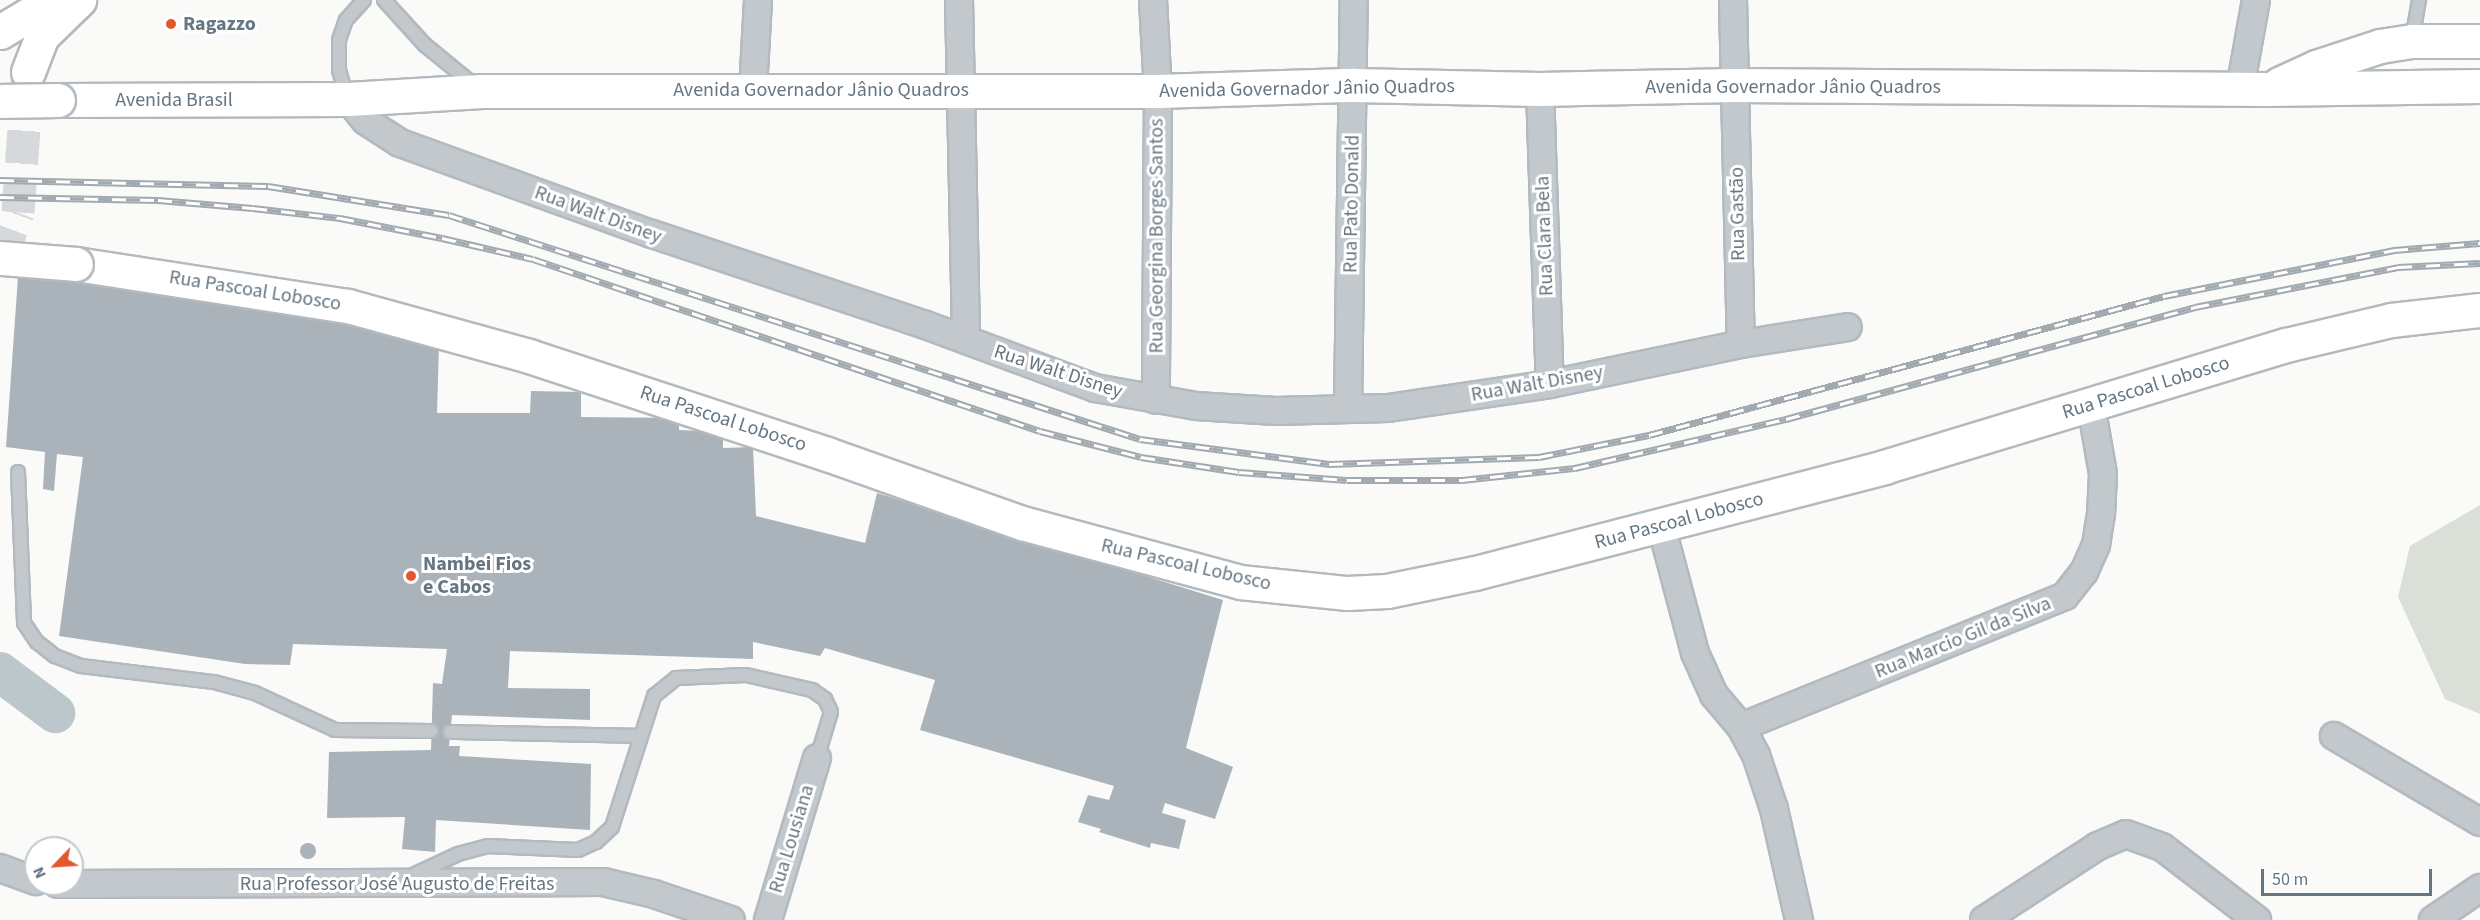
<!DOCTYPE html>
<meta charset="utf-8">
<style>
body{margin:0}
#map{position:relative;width:2480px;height:920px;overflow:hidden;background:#fafaf8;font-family:"Source Sans 3",sans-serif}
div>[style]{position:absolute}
.green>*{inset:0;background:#dadfd7}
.river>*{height:40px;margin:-20px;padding:0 20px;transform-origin:20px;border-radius:20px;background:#bbc7cb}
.building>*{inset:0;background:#aab3b9}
.round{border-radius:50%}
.secondary-tunnel>*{height:33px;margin-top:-16.5px;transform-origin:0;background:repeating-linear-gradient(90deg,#d5d9db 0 33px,transparent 0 49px)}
.roads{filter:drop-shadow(2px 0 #b3babf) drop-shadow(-2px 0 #b3babf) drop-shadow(0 2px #b3babf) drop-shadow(0 -2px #b3babf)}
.lane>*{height:12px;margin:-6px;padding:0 6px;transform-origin:6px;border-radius:6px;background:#c3c8cc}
.street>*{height:26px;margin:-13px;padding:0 13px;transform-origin:13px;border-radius:13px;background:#c3c8cc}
.secondary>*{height:33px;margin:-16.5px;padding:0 16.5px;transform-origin:16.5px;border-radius:16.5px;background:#fff}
.rail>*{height:7px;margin-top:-3.5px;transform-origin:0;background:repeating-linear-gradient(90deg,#fff 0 14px,#a2aab0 0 28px);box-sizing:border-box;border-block:2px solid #a2aab0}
.bridges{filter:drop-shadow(2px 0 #b3babf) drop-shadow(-2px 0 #b3babf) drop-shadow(0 2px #b3babf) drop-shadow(0 -2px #b3babf)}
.secondary-bridge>*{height:33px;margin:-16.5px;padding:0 16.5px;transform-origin:16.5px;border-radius:16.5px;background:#fff}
.dots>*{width:16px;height:16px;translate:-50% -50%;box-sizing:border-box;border:3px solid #fff;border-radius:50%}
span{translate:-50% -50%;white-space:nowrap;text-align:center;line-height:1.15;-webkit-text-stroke:6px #fff;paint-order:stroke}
.poi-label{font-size:20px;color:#657683;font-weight:700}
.left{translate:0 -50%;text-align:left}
.street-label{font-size:20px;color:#657683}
.north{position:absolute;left:24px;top:836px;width:60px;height:60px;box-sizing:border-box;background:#fff;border:2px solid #c1c8cd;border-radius:50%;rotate:245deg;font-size:16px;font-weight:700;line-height:24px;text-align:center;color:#657683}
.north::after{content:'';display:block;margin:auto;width:21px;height:27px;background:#e4572e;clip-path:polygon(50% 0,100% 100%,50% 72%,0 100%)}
.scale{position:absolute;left:2261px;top:869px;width:171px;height:27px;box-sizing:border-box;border:3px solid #657683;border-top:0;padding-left:8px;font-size:18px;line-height:21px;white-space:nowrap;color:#657683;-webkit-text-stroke:4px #fff;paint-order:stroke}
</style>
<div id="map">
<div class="green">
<div style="clip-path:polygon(2480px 505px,2480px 714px,2445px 699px,2398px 597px,2410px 546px)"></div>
</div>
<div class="river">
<div style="left:0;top:672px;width:69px;rotate:36.7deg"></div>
</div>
<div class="building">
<div style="clip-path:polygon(18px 277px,304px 306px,439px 345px,437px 413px,530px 413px,531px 391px,581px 392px,581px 417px,679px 418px,679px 430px,723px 432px,723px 448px,753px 447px,756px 516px,865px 543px,877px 493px,1223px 600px,1186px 748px,1233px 767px,1215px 819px,1165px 803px,1162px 813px,1186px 820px,1179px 849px,1151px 843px,1150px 848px,1099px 832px,1101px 829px,1078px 822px,1088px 795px,1109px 800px,1114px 786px,920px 730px,935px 680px,825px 648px,820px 656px,753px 642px,753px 659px,510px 651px,508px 688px,590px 689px,590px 720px,452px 715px,449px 746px,460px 746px,459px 756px,591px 764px,590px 830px,436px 820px,435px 852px,402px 849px,405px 817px,327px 818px,329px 752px,431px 750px,433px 683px,442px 684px,447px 649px,293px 644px,290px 665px,245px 664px,59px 636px,83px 457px,57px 454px,54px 491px,43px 489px,45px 452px,6px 447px)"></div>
<div class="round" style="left:300px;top:843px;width:16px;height:16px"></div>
</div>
<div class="secondary-tunnel">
<div style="left:0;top:260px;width:51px;rotate:-69.4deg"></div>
<div style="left:18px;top:212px;width:140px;rotate:-85.9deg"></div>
</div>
<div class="roads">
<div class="lane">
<div style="left:384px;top:0;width:61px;rotate:47.7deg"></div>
<div style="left:425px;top:45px;width:63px;rotate:39.2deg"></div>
<div style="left:2412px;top:40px;width:41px;rotate:-80.1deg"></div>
<div style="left:347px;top:98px;width:29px;rotate:-106deg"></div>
<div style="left:339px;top:70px;width:30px;rotate:-90deg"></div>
<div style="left:339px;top:40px;width:21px;rotate:-71deg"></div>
<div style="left:346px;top:20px;width:27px;rotate:-48deg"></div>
<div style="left:18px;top:472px;width:151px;rotate:87.7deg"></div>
<div style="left:24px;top:623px;width:23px;rotate:56deg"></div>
<div style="left:37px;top:642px;width:23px;rotate:38deg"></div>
<div style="left:55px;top:656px;width:28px;rotate:21deg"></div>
<div style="left:81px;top:666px;width:134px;rotate:6.9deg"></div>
<div style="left:214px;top:682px;width:42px;rotate:15deg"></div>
<div style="left:255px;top:693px;width:88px;rotate:24.8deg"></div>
<div style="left:335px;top:730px;width:96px;rotate:0.6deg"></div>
<div style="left:450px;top:732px;width:188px;rotate:1.2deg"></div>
<div style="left:411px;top:876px;width:52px;rotate:-25.1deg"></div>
<div style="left:458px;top:854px;width:30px;rotate:-15deg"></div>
<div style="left:487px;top:846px;width:91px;rotate:2.5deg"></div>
<div style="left:578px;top:850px;width:20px;rotate:-24deg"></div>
<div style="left:596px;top:842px;width:22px;rotate:-43deg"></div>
<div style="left:612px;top:827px;width:138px;rotate:-72.2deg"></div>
<div style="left:654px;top:696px;width:28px;rotate:-39deg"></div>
<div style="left:676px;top:678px;width:70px;rotate:-2.5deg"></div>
<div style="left:746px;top:675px;width:68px;rotate:12.8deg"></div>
<div style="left:812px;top:690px;width:16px;rotate:35deg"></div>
<div style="left:825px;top:699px;width:14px;rotate:65deg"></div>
<div style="left:831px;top:712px;width:48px;rotate:106.9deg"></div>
</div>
<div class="street">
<div style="left:959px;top:0;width:340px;rotate:88.8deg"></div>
<div style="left:1153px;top:0;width:91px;rotate:86.9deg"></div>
<div style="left:1158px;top:91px;width:309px;rotate:90.4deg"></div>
<div style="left:1733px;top:0;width:344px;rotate:88.7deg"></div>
<div style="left:1540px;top:89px;width:295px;rotate:88.1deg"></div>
<div style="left:2240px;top:89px;width:90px;rotate:-79.8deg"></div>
<div style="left:753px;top:90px;width:90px;rotate:-86.8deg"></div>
<div style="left:348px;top:99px;width:28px;rotate:51deg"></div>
<div style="left:366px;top:121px;width:40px;rotate:32.9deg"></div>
<div style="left:400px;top:143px;width:268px;rotate:19.9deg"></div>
<div style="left:652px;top:234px;width:286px;rotate:18.4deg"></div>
<div style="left:923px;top:324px;width:184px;rotate:20.4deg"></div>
<div style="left:1095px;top:388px;width:103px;rotate:10.1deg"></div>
<div style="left:1196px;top:406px;width:80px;rotate:3.6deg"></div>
<div style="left:1276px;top:411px;width:112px;rotate:-1.5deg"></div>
<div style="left:1388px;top:408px;width:164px;rotate:-8.4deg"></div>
<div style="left:1550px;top:384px;width:195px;rotate:-11.8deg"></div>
<div style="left:1741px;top:344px;width:108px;rotate:-9deg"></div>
<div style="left:1348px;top:409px;width:409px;rotate:-89.2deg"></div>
<div style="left:1661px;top:525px;width:132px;rotate:75.1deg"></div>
<div style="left:1695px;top:653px;width:46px;rotate:65.7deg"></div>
<div style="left:1714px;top:695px;width:42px;rotate:49.8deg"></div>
<div style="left:1741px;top:727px;width:32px;rotate:62deg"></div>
<div style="left:1756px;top:755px;width:57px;rotate:71.6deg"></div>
<div style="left:1774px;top:809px;width:114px;rotate:77.3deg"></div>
<div style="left:1741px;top:727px;width:349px;rotate:-22deg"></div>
<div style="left:2065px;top:596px;width:31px;rotate:-52deg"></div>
<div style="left:2084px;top:572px;width:30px;rotate:-66deg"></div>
<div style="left:2096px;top:545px;width:30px;rotate:-81deg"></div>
<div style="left:2101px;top:515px;width:41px;rotate:-87.2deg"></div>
<div style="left:2103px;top:474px;width:70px;rotate:-99.9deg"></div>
<div style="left:2334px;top:736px;width:169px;rotate:30.5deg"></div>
<div style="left:0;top:868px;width:38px;rotate:20deg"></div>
<div style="left:58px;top:884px;width:545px;rotate:-0.21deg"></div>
<div style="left:603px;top:882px;width:52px;rotate:13.2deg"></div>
<div style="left:654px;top:894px;width:81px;rotate:18.7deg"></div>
<div style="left:768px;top:920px;width:169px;rotate:-73.2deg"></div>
<div style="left:1984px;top:920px;width:136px;rotate:-33deg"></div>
<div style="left:2098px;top:846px;width:30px;rotate:-23deg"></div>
<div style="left:2126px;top:834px;width:38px;rotate:20deg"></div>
<div style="left:2162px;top:847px;width:120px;rotate:37.5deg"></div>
<div style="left:2433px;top:920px;width:57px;rotate:-34.2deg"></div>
</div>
<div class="secondary">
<div style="left:0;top:32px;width:62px;rotate:-31.1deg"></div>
<div style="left:28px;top:72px;width:39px;rotate:-69deg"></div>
<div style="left:42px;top:36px;width:52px;rotate:-44.2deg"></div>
<div style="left:2279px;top:84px;width:41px;rotate:-24.7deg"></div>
<div style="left:2316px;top:67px;width:67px;rotate:-18.2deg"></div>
<div style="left:2380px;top:46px;width:32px;rotate:-9deg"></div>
<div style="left:2412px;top:41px;width:68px"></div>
<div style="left:58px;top:100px;width:290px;rotate:-0.2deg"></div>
<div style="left:348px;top:99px;width:134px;rotate:-3.4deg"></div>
<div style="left:482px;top:91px;width:676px"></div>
<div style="left:1158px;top:91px;width:196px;rotate:-1.8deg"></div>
<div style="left:1354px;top:85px;width:186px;rotate:1.2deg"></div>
<div style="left:1540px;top:89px;width:195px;rotate:-1.2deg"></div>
<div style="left:1735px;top:85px;width:531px;rotate:0.43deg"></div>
<div style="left:2266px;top:89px;width:214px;rotate:-0.8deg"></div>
<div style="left:76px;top:264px;width:275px;rotate:8.8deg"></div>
<div style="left:348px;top:306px;width:188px;rotate:15.4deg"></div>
<div style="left:529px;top:356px;width:314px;rotate:18.2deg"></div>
<div style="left:827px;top:454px;width:207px;rotate:19.5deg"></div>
<div style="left:1022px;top:523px;width:226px;rotate:15.1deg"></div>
<div style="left:1240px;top:582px;width:108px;rotate:5.9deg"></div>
<div style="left:1347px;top:593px;width:40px;rotate:-2.9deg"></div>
<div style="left:1387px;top:591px;width:90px;rotate:-11.6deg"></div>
<div style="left:1475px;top:573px;width:423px;rotate:-14.5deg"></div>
<div style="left:1884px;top:467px;width:420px;rotate:-16.9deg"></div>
<div style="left:2286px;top:345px;width:108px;rotate:-13.4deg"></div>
<div style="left:2391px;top:320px;width:90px;rotate:-6.4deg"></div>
</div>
</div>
<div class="rail">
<div style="left:0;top:180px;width:268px;rotate:1.3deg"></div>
<div style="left:268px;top:186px;width:183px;rotate:9.1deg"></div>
<div style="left:449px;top:215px;width:726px;rotate:17.96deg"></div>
<div style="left:1140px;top:439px;width:191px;rotate:7.5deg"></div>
<div style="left:1329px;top:464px;width:210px;rotate:-1.9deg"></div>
<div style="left:1539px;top:457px;width:112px;rotate:-11.3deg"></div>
<div style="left:1649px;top:435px;width:533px;rotate:-15.1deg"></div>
<div style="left:2164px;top:296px;width:235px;rotate:-11.3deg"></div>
<div style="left:2394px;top:250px;width:86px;rotate:-4.7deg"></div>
<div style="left:0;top:197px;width:158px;rotate:1.1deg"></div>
<div style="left:158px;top:200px;width:95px;rotate:4.8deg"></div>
<div style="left:253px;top:208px;width:88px;rotate:6.6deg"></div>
<div style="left:340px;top:218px;width:104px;rotate:11.1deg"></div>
<div style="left:442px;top:238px;width:93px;rotate:13deg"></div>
<div style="left:533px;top:259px;width:535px;rotate:18.74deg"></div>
<div style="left:1040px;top:431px;width:104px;rotate:14.4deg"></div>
<div style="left:1141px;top:457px;width:99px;rotate:8.7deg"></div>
<div style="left:1239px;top:472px;width:108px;rotate:4.2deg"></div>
<div style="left:1347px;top:480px;width:115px"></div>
<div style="left:1462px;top:480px;width:114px;rotate:-6.1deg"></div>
<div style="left:1575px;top:468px;width:217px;rotate:-13.1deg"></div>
<div style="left:1786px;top:419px;width:424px;rotate:-15.3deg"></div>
<div style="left:2195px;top:307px;width:207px;rotate:-11.1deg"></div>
<div style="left:2398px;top:267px;width:82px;rotate:-2.8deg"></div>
</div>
<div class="bridges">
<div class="secondary-bridge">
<div style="left:0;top:101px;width:58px;rotate:-1deg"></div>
<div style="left:0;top:258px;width:76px;rotate:4.5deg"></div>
</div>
</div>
<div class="dots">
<div style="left:171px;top:24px;background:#e4572e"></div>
<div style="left:411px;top:576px;background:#e4572e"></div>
</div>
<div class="poi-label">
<span class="left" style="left:183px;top:24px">Ragazzo</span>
<span class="left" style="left:423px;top:576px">Nambei Fios<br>e Cabos</span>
</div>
<div class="street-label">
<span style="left:1793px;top:87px">Avenida Governador Jânio Quadros</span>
<span style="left:1307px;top:89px;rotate:-1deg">Avenida Governador Jânio Quadros</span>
<span style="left:821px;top:90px">Avenida Governador Jânio Quadros</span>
<span style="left:174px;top:100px">Avenida Brasil</span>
<span style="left:1352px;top:204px;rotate:-89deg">Rua Pato Donald</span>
<span style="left:1738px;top:214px;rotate:-91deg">Rua Gastão</span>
<span style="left:598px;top:215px;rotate:20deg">Rua Walt Disney</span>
<span style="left:1157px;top:236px;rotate:-90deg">Rua Georgina Borges Santos</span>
<span style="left:1545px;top:236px;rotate:-92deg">Rua Clara Bela</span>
<span style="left:255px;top:291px;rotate:9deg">Rua Pascoal Lobosco</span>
<span style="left:1058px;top:372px;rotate:18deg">Rua Walt Disney</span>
<span style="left:1537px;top:384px;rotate:-10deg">Rua Walt Disney</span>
<span style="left:2146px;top:388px;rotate:-17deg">Rua Pascoal Lobosco</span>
<span style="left:723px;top:419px;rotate:18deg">Rua Pascoal Lobosco</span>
<span style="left:1679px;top:521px;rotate:-15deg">Rua Pascoal Lobosco</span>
<span style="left:1186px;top:565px;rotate:13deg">Rua Pascoal Lobosco</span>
<span style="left:1963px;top:638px;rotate:-22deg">Rua Marcio Gil da Silva</span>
<span style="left:792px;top:839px;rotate:-73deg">Rua Lousiana</span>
<span style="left:397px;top:884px">Rua Professor José Augusto de Freitas</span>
</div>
<div class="north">N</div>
<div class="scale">50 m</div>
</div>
